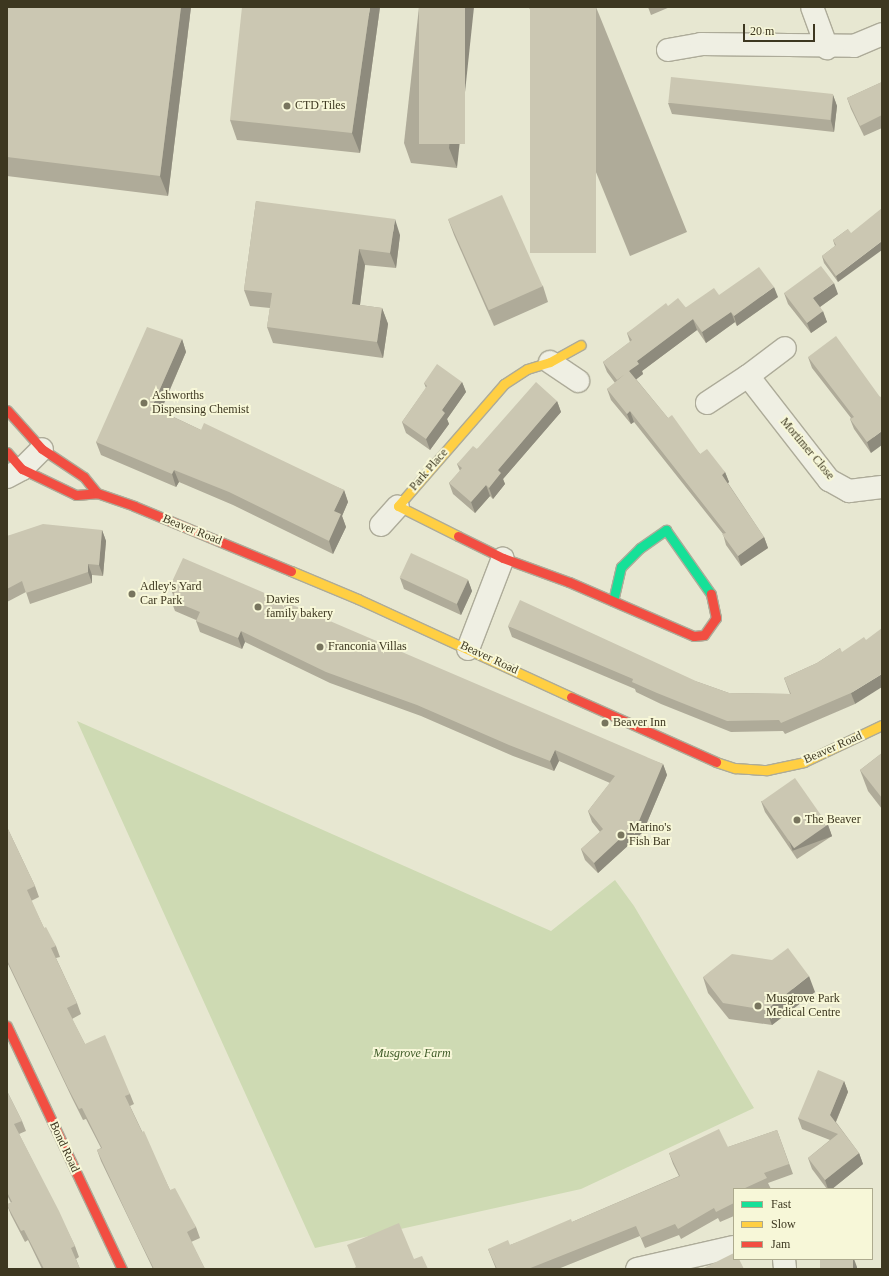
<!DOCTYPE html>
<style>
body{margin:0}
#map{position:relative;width:889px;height:1276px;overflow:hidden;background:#e7e7d1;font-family:Georgia,serif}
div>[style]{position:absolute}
.green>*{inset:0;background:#cedab3}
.roads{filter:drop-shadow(1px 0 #adab99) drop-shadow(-1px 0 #adab99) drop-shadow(0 1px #adab99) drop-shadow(0 -1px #adab99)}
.street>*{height:22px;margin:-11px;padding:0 11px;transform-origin:11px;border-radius:11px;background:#efefe3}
.fast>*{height:9px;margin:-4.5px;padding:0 4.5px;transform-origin:4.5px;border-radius:4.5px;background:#16e098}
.slow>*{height:9px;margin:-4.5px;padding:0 4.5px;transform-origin:4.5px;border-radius:4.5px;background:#ffcf43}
.jam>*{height:9px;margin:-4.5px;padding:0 4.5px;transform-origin:4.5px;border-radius:4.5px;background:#f24e42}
.wall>*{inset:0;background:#afab99}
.shaded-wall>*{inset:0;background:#8e8b7d;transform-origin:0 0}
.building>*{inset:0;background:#cbc7b2;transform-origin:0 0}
.dots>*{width:11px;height:11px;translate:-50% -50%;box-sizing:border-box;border:2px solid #f7f7d8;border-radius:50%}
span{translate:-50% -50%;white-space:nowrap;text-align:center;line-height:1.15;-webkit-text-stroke:4px #f7f7d8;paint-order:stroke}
.poi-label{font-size:12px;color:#3d3720}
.left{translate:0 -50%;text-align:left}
.street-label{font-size:12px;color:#3d3720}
.park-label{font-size:12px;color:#3d5a26;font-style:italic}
.frame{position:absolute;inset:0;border:8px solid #3d3720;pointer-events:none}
.legend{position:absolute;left:733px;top:1188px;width:140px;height:72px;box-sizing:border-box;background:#f7f7d8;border:1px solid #adaa8e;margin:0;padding:5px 7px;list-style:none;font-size:12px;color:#3d3720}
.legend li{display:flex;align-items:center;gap:8px;height:20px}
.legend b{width:20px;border:1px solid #adaa8e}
.scale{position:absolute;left:743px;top:24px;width:72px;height:18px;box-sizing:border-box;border:2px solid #3d3720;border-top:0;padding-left:5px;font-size:12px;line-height:14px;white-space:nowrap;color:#3d3720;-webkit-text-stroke:3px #f7f7d8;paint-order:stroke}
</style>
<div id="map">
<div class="green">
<div style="clip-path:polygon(77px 721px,551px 931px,615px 880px,634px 906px,754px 1108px,581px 1189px,315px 1248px)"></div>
</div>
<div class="roads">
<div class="street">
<div style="left:812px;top:7px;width:44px;rotate:69.9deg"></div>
<div style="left:668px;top:50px;width:34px;rotate:-10deg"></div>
<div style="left:701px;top:44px;width:153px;rotate:0.7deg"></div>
<div style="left:854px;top:46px;width:30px;rotate:-23deg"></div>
<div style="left:550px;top:362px;width:34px;rotate:34deg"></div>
<div style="left:748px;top:376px;width:132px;rotate:52.1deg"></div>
<div style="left:829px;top:480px;width:23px;rotate:29deg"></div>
<div style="left:849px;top:491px;width:33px;rotate:-7deg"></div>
<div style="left:707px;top:403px;width:49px;rotate:-33.4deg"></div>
<div style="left:748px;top:376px;width:46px;rotate:-37.1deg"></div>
<div style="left:7px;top:477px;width:17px;rotate:-28deg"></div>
<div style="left:22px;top:469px;width:28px;rotate:-45deg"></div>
<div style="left:381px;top:525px;width:25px;rotate:-48deg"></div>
<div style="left:468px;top:649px;width:97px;rotate:-69deg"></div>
<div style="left:784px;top:1259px;width:10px;rotate:84deg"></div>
<div style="left:637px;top:1269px;width:99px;rotate:-12.8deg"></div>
</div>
<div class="fast">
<div style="left:613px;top:601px;width:35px;rotate:-77deg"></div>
<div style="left:621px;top:567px;width:27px;rotate:-45deg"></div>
<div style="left:640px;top:548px;width:32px;rotate:-35deg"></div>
<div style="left:666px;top:530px;width:78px;rotate:54.9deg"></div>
</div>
<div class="slow">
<div style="left:458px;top:536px;width:67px;rotate:-153.4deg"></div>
<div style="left:398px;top:506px;width:162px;rotate:-49deg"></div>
<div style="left:504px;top:384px;width:27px;rotate:-33deg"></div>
<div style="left:527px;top:369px;width:24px;rotate:-17deg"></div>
<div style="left:550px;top:362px;width:35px;rotate:-29deg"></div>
<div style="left:291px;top:571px;width:73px;rotate:22.7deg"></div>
<div style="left:358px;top:599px;width:234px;rotate:24.7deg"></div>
<div style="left:716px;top:762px;width:20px;rotate:18deg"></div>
<div style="left:735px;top:768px;width:32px;rotate:4deg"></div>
<div style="left:767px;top:770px;width:38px;rotate:-12deg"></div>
<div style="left:804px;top:762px;width:86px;rotate:-25.4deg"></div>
</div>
<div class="jam">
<div style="left:7px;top:410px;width:52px;rotate:48.1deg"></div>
<div style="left:42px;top:449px;width:50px;rotate:33.7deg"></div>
<div style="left:84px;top:477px;width:21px;rotate:51deg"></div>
<div style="left:7px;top:452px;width:23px;rotate:49deg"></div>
<div style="left:22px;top:469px;width:60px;rotate:25.7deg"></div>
<div style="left:76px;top:495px;width:21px;rotate:-5deg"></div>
<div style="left:97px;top:493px;width:39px;rotate:19deg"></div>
<div style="left:134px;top:506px;width:170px;rotate:22.5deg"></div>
<div style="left:458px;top:536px;width:50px;rotate:26.1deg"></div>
<div style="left:503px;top:558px;width:70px;rotate:20deg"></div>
<div style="left:569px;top:582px;width:136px;rotate:23.4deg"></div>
<div style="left:694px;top:636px;width:10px;rotate:-6deg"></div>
<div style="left:704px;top:635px;width:21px;rotate:-55deg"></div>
<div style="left:716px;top:618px;width:25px;rotate:-102deg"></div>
<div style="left:571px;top:697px;width:159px;rotate:24.1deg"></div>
<div style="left:7px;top:1026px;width:269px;rotate:64.7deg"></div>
</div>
</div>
<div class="wall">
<div style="clip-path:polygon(7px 7px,191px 7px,168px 196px,7px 176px)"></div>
<div style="clip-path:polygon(380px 7px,360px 153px,237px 140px,230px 120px)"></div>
<div style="clip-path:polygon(419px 7px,457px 168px,411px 163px,404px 143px)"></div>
<div style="clip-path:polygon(529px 7px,596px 7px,679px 212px,687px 232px,630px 256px)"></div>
<div style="clip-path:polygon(648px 7px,670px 7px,651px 15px)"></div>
<div style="clip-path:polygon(882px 82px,882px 128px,864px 136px,851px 109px,847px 98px)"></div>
<div style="clip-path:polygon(833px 95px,837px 106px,834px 132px,672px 114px,668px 103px)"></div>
<div style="clip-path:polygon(256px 201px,400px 235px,396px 268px,365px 265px,360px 305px,382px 308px,388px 324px,383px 358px,273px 343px,267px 327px,270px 308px,250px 306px,244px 290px)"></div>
<div style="clip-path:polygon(448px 219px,543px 286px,548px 302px,494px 326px,454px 235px)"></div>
<div style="clip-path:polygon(848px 229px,838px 282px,824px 263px,822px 256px,835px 246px,833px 240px)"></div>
<div style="clip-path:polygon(784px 293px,838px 294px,820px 307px,827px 322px,811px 333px,788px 304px)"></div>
<div style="clip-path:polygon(719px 295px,778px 297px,737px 326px,735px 322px,706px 343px,697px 330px,642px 371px,643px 374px,636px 379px,668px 418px,700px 454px,725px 472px,729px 482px,728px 483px,764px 537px,768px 548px,741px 566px,726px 545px,723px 534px,634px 422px,631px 424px,611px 400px,607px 389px,615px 383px,607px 372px,603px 362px,630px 342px,627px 333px,668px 306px,685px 308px)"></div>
<div style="clip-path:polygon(182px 339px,186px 352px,161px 411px,201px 430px,344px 490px,348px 502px,342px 516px,346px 527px,333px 554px,233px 505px,179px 482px,176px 487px,101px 455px,96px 442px)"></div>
<div style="clip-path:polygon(808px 357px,880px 397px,871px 453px,854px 429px,850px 419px,851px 418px,812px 368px)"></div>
<div style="clip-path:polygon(462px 382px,466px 392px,447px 419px,449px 424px,430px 450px,406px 433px,402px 422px,426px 388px,424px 383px)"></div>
<div style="clip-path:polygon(557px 401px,561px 412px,503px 479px,505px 484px,493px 499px,490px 496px,475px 513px,453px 494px,449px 483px,460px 471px,457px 464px,477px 449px)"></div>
<div style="clip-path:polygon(102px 530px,106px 541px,103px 576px,92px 575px,92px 583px,30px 604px,26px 592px,7px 602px,7px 536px)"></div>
<div style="clip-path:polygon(400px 578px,468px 580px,472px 591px,461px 615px,404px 589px)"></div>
<div style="clip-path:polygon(170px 586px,663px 764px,667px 775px,643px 832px,598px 873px,585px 860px,581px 849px,600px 832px,592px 822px,588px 811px,610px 783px,559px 761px,554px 771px,513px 756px,421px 716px,330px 683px,245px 642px,242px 649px,200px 632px,196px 621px,196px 620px,175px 611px,171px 600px,173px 595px)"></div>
<div style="clip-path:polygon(508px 626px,698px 682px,729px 693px,790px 694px,784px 678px,817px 663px,840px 648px,855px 704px,785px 734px,783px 731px,731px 732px,661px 704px,636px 692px,635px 689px,512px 637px)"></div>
<div style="clip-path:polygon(882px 753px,882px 809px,868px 791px,860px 770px)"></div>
<div style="clip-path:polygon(761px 801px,828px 825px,832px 836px,797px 859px,765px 812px)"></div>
<div style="clip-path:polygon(7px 827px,35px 886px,39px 897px,31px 901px,44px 928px,56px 946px,60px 957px,56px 958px,77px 1003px,81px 1014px,72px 1019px,85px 1044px,130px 1094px,134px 1104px,130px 1106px,170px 1190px,196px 1227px,200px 1238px,191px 1242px,205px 1269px,153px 1269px,101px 1161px,97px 1150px,101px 1148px,86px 1119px,83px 1120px,72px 1098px,7px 962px)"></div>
<div style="clip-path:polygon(703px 977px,815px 992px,772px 1025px,729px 1019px,708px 993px)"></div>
<div style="clip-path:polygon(844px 1081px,848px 1092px,836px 1122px,859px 1153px,863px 1164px,832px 1189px,827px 1189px,812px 1169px,808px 1158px,830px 1140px,802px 1129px,798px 1118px)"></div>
<div style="clip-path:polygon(7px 1091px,22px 1121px,26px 1131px,19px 1134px,75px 1246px,79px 1257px,76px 1259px,80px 1269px,42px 1269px,28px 1240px,25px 1242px,11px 1215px,7px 1205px,11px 1203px,7px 1195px)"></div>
<div style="clip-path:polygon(777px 1130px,793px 1174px,768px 1183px,771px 1189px,734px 1189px,734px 1216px,720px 1222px,718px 1218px,681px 1239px,679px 1235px,645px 1248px,640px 1236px,558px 1269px,496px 1269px,488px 1249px,510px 1245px,572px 1222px,679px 1176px,673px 1164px,669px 1153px,728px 1147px)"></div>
</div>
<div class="shaded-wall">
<div style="clip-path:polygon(181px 7px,191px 7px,168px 196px,160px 176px)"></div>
<div style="clip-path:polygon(370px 7px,380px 7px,360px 153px,352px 133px)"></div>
<div style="clip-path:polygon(465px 7px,474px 7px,457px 168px,449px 148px)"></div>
<div style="clip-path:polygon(833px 95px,837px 106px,834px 132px,831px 121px)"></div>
<div style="clip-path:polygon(395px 219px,400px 235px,396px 268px,390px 253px)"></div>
<div style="clip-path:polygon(882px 241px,882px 250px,838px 282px,836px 276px)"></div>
<div style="clip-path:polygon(359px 249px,365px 265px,358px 320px,352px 304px)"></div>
<div style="clip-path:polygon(834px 283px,838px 294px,817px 309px,813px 298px)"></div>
<div style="clip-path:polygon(774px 287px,778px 297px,737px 326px,734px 316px)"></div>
<div style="clip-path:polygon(382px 308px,388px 324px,383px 358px,377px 342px)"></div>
<div style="clip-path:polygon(823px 311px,827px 322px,811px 333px,807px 323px)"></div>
<div style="clip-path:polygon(731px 312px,735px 322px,706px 343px,702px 332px)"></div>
<div style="clip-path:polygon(693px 319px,697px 330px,642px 371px,643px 374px,633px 382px,629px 371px,637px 361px)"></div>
<div style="clip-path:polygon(182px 339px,186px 352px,157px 419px,152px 407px)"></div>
<div style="clip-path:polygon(462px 382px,466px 392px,447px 419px,449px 424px,430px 450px,426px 439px,442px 410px)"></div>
<div style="clip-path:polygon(557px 401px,561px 412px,503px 479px,505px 484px,493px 499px,489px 488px,498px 470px)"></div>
<div style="clip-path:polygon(630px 411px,634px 422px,631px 424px,627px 414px)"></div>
<div style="clip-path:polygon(882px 431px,882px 445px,871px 453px,867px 442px)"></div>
<div style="clip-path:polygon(174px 470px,179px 482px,176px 487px,172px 474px)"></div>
<div style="clip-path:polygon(725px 472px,729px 482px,726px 485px,722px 475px)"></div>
<div style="clip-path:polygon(486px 485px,490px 496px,475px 513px,471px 502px)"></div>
<div style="clip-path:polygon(344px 490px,348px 502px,342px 516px,346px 527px,333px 554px,329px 541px,334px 511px)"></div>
<div style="clip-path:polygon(102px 530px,106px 541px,103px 576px,99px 565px)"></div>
<div style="clip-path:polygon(764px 537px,768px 548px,741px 566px,738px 556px)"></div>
<div style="clip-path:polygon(88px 564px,92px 575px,92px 583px,88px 572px)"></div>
<div style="clip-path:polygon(468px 580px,472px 591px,461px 615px,457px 604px)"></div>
<div style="clip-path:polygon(241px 631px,245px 642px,242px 649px,238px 638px)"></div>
<div style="clip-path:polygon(882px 674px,882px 687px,855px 704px,851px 693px)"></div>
<div style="clip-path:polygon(555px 750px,559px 761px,554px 771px,550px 761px)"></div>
<div style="clip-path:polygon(663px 764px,667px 775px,643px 832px,598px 873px,594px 863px)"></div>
<div style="left:828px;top:825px;width:12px;height:42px;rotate:70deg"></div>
<div style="clip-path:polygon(809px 976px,815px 992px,772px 1025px,766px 1010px)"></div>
<div style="clip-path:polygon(844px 1081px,848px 1092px,834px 1126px,830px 1115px)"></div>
<div style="clip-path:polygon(859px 1153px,863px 1164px,832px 1189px,828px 1189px,825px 1180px)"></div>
<div style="clip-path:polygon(853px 1259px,854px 1259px,857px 1267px,857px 1269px,853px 1269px)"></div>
</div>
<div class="building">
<div style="clip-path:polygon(7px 7px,181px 7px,160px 176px,7px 157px)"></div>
<div style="clip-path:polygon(242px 7px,370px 7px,352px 133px,230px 120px)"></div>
<div style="left:419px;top:7px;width:46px;height:137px"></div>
<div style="left:530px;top:7px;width:66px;height:246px"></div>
<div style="left:671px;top:77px;width:163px;height:26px;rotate:6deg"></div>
<div style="clip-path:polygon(882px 82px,882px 115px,860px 126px,847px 98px)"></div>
<div style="left:502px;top:195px;width:100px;height:59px;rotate:66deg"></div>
<div style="clip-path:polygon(256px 201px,395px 219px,390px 253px,359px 249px,352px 304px,382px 308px,377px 342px,267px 327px,272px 293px,244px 290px)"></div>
<div style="clip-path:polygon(882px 208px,882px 241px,836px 276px,822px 256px,836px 245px,833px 240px,848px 229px,851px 233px)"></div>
<div style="clip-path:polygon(821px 266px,834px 283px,813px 298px,823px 311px,807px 323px,784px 293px)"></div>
<div style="clip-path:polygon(759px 267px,774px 287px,734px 316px,731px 312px,702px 332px,693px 319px,637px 361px,639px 364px,629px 371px,668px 418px,672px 415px,700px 454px,707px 449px,725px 472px,722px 475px,764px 537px,738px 556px,722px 534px,726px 533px,630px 411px,627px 414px,607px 389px,625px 374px,617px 380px,603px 362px,632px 340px,627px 333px,666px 303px,668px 306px,678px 298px,687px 309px,685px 308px,714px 288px,719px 295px)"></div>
<div style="clip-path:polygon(147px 327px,182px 339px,152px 407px,201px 430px,204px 423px,344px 490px,334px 511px,341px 514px,329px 541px,229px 492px,174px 470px,172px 474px,96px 442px)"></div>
<div style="clip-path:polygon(836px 336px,880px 397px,882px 396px,882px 431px,867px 442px,850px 419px,854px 417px,808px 357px)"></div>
<div style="clip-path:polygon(437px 364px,462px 382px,442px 410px,445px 413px,426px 439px,402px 422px,427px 386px,424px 383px)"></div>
<div style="clip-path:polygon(536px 382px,557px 401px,498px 470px,501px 473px,489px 488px,486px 485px,471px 502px,449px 483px,462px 468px,457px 464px,473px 446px,477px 449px)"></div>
<div style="clip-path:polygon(43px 524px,102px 530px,99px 565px,88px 564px,88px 572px,26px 593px,22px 581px,7px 589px,7px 536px)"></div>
<div style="left:411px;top:553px;width:63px;height:27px;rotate:25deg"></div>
<div style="clip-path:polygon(183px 558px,663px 764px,639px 821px,594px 863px,581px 849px,603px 829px,588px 811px,615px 776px,555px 750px,550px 761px,509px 745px,417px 705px,326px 672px,241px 631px,238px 638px,196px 621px,200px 612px,171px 600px,176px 589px,170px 586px)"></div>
<div style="clip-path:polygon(520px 600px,698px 682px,729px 693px,791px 694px,784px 678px,817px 663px,840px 648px,842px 652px,864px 637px,866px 640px,882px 628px,882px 674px,851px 693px,781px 723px,779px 720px,727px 721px,657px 693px,632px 682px,633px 679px,508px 626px)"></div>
<div style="clip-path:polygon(882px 753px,882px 798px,860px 770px)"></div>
<div style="left:795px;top:778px;width:57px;height:41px;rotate:55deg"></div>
<div style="clip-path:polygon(7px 827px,35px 886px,27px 890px,44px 928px,46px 927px,56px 946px,51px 948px,77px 1003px,67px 1008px,85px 1044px,105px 1035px,130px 1094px,125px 1096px,142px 1132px,144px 1131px,170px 1190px,175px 1188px,196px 1227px,187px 1232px,205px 1269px,154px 1269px,134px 1229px,97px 1150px,102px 1148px,82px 1108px,79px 1109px,68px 1088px,7px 960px)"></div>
<div style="clip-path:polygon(788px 948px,809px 976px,766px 1010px,723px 1003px,703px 977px,732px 954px,772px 960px)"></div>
<div style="clip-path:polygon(818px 1070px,844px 1081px,830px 1115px,859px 1153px,825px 1180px,808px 1158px,838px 1134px,798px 1118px)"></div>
<div style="clip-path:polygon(7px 1091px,22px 1121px,14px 1124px,59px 1211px,75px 1246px,71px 1248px,80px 1269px,44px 1269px,24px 1230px,21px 1231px,7px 1205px,7px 1204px,12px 1202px,7px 1192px)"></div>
<div style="clip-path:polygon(719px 1129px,728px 1147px,777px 1130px,789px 1164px,764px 1173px,767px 1178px,743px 1189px,734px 1189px,734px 1203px,716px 1212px,714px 1208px,678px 1229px,675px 1224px,641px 1238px,636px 1226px,528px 1269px,497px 1269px,488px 1249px,508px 1240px,510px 1245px,571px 1219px,572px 1222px,680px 1176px,669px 1153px)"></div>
<div style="clip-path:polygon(399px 1223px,414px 1259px,422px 1256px,428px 1269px,353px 1269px,356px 1267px,347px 1245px)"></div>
<div style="clip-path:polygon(734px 1253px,734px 1259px,739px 1259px,744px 1269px,702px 1269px)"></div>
<div style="left:820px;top:1259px;width:33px;height:10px"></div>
</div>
<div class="dots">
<div style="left:287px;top:106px;background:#78755e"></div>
<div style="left:144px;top:403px;background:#78755e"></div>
<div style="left:132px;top:594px;background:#78755e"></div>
<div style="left:258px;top:607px;background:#78755e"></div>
<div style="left:320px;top:647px;background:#78755e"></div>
<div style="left:605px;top:723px;background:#78755e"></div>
<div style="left:797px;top:820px;background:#78755e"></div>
<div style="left:621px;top:835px;background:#78755e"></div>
<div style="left:758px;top:1006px;background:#78755e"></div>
</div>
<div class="poi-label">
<span class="left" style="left:295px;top:106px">CTD Tiles</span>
<span class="left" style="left:152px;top:403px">Ashworths<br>Dispensing Chemist</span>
<span class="left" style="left:140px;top:594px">Adley's Yard<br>Car Park</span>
<span class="left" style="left:266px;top:607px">Davies<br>family bakery</span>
<span class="left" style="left:328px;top:647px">Franconia Villas</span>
<span class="left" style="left:613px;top:723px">Beaver Inn</span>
<span class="left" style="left:805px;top:820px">The Beaver</span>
<span class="left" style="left:629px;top:835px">Marino's<br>Fish Bar</span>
<span class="left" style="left:766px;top:1006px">Musgrove Park<br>Medical Centre</span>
</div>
<div class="street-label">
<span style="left:807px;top:449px;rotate:50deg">Mortimer Close</span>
<span style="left:429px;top:470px;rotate:-49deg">Park Place</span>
<span style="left:192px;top:530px;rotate:22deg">Beaver Road</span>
<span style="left:489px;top:658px;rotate:25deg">Beaver Road</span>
<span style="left:833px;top:748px;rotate:-24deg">Beaver Road</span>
<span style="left:64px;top:1147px;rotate:65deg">Bond Road</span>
</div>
<div class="park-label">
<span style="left:412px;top:1054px">Musgrove Farm</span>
</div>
<div class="frame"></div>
<ul class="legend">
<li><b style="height:5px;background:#16e098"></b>Fast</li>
<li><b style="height:5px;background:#ffcf43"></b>Slow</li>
<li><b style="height:5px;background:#f24e42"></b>Jam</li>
</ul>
<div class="scale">20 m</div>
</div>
